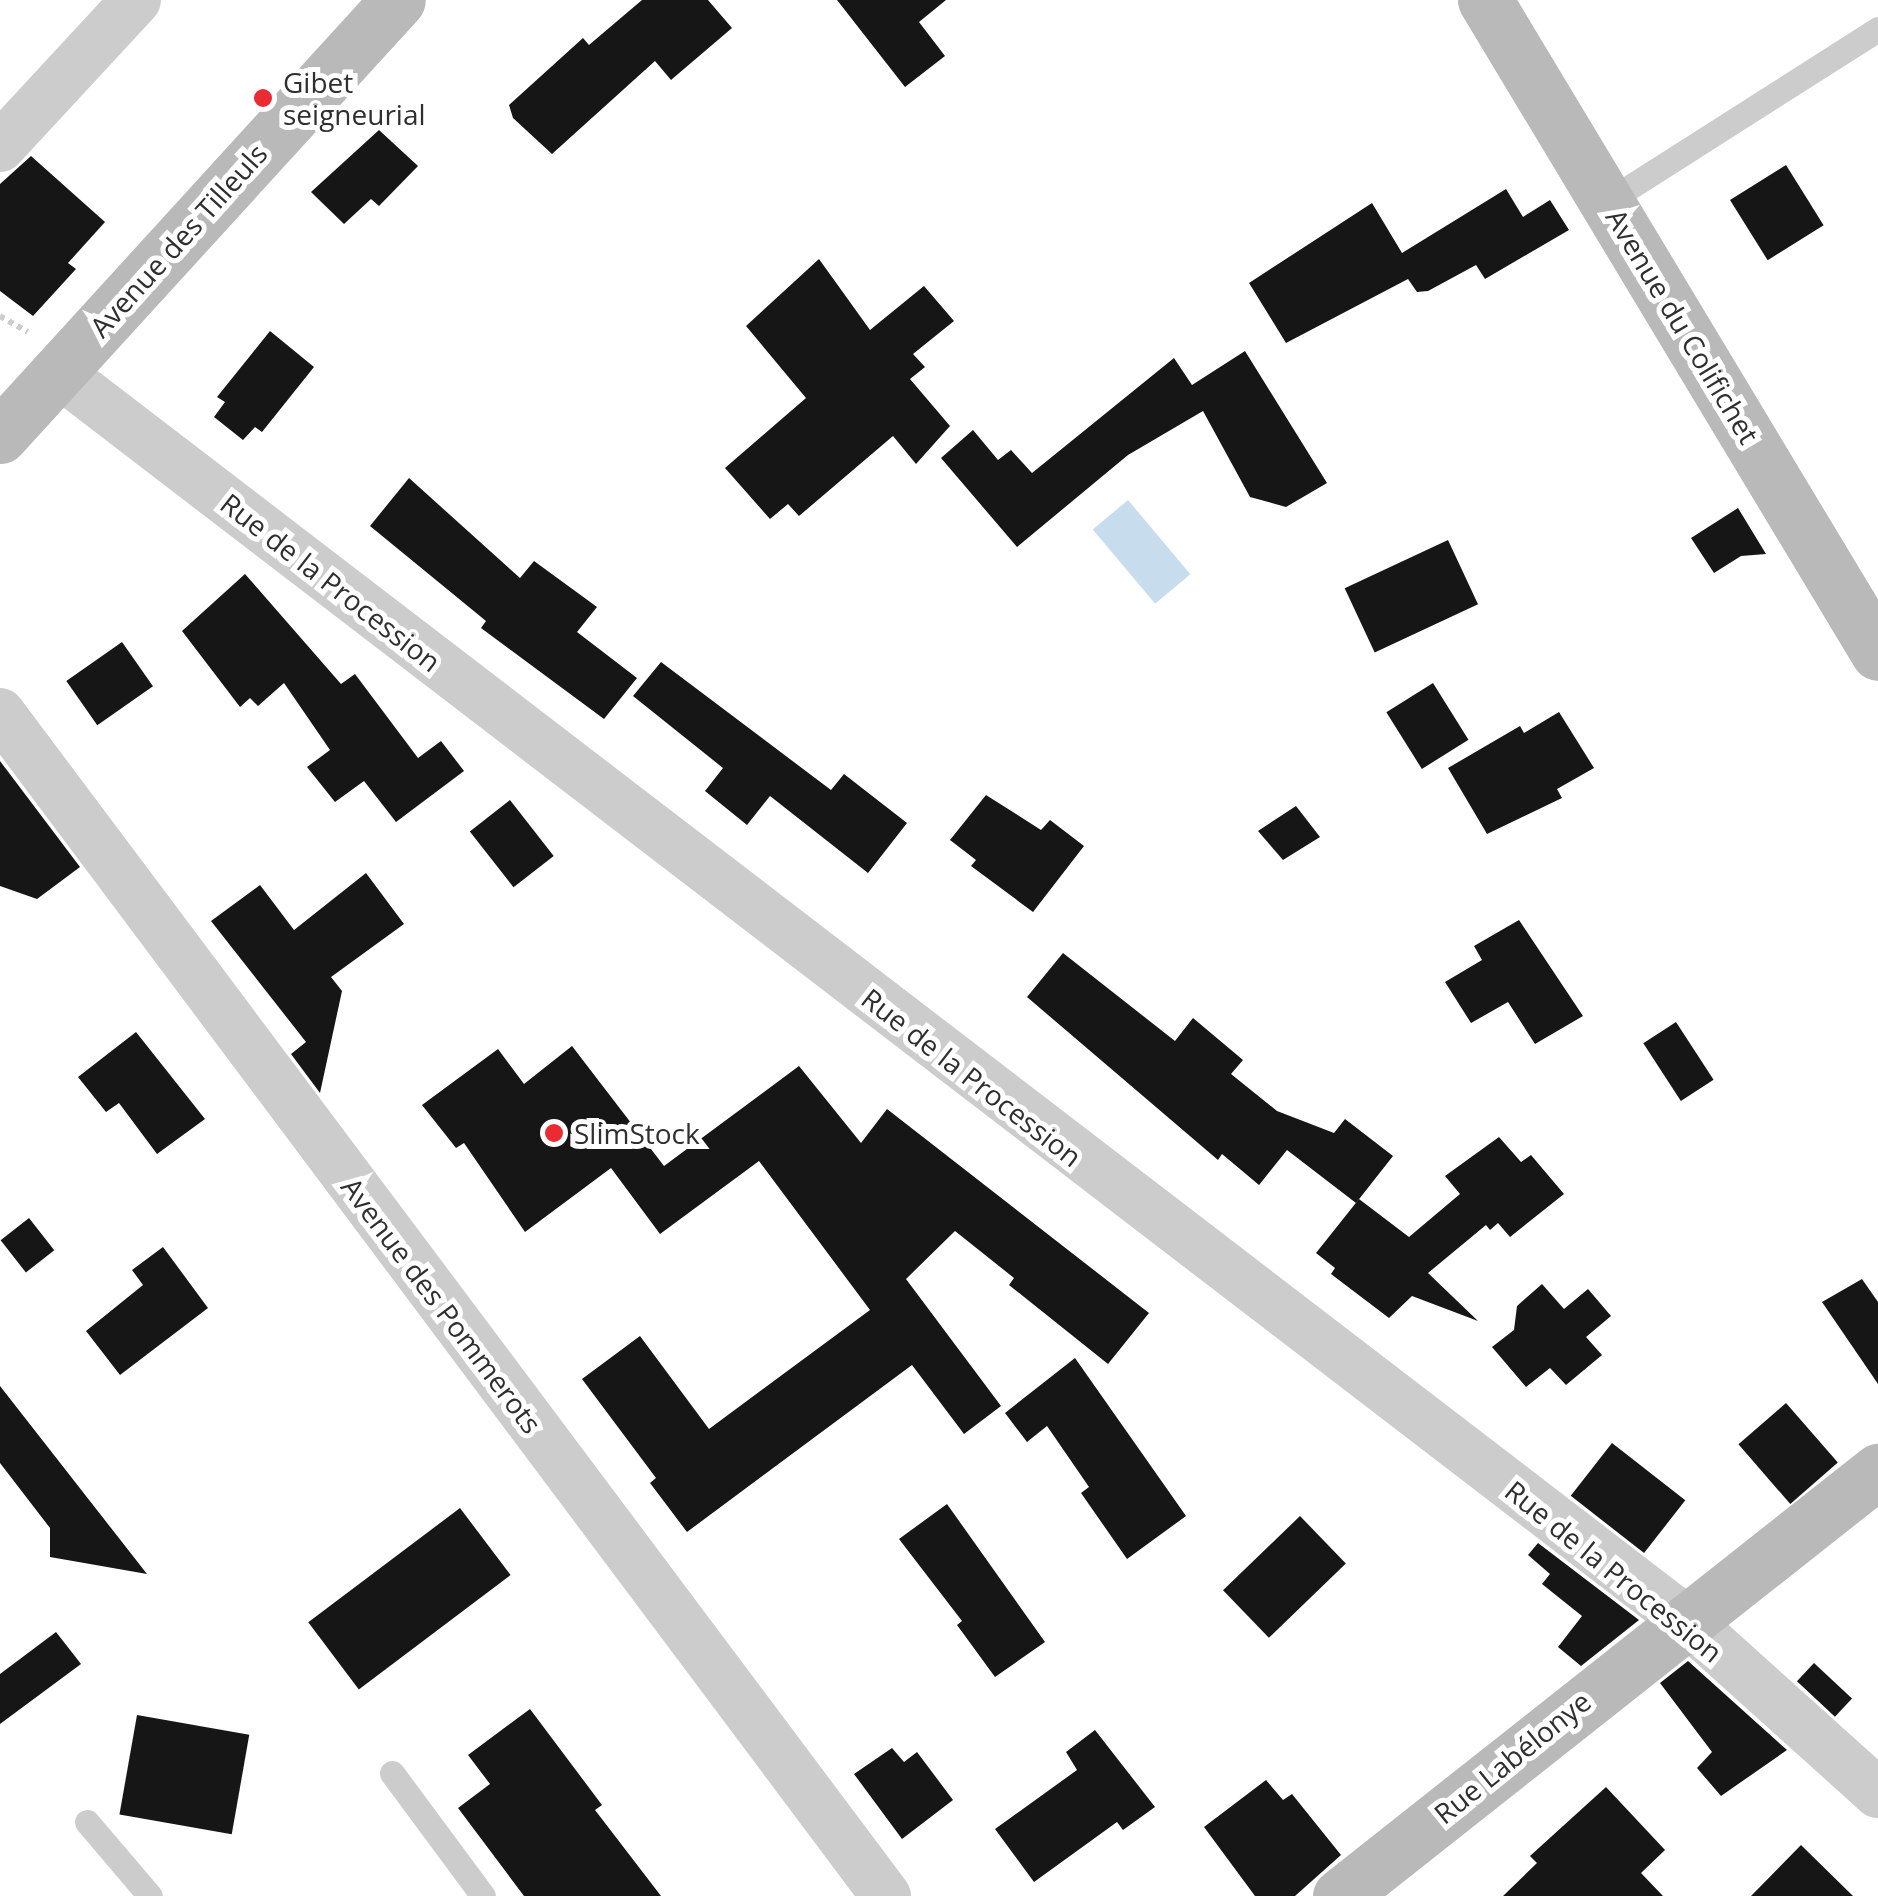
<!DOCTYPE html>
<meta charset="utf-8">
<style>
body{margin:0}
#map{position:relative;width:1878px;height:1896px;overflow:hidden;background:#fff;font-family:"Open Sans",sans-serif}
div>[style]{position:absolute}
.water>*{inset:0;background:#c7dded;transform-origin:0 0}
.building>*{inset:0;background:#161616;transform-origin:0 0}
.path>*{height:6px;margin-top:-3px;transform-origin:0;background:repeating-linear-gradient(90deg,#ccc 0 5px,transparent 0 10px)}
.service>*{height:25px;margin:-12.5px;padding:0 12.5px;transform-origin:12.5px;border-radius:12.5px;background:#ccc}
.minor>*{height:50px;margin:-25px;padding:0 25px;transform-origin:25px;border-radius:25px;background:#ccc}
.secondary>*{height:55px;margin:-27.5px;padding:0 27.5px;transform-origin:27.5px;border-radius:27.5px;background:#b9b9b9}
.dots>*{width:28px;height:28px;translate:-50% -50%;box-sizing:border-box;border:5px solid #fff;border-radius:50%}
span{translate:-50% -50%;white-space:nowrap;text-align:center;line-height:1.15;-webkit-text-stroke:10px #fff;paint-order:stroke}
.poi-label{font-size:28px;color:#2f2f2f}
.left{translate:0 -50%;text-align:left}
.street-label{font-size:28px;color:#2f2f2f}
</style>
<div id="map">
<div class="water">
<div style="left:1128px;top:500px;width:97px;height:46px;rotate:50deg"></div>
</div>
<div class="building">
<div style="clip-path:polygon(642px 0,708px 0,732px 28px,671px 80px,655px 61px,552px 154px,513px 118px,509px 105px,583px 38px,589px 45px)"></div>
<div style="clip-path:polygon(837px 0,946px 0,919px 22px,945px 56px,905px 87px)"></div>
<div style="clip-path:polygon(379px 130px,418px 166px,379px 206px,371px 199px,344px 224px,311px 192px)"></div>
<div style="clip-path:polygon(31px 156px,105px 222px,68px 263px,76px 269px,33px 316px,0 291px,0 184px)"></div>
<div style="left:1786px;top:165px;width:71px;height:66px;rotate:58deg"></div>
<div style="clip-path:polygon(1506px 189px,1523px 217px,1550px 200px,1569px 230px,1485px 279px,1476px 265px,1428px 291px,1417px 292px,1408px 279px,1286px 343px,1249px 283px,1372px 203px,1402px 253px)"></div>
<div style="clip-path:polygon(819px 259px,870px 330px,924px 286px,954px 321px,913px 354px,925px 367px,910px 379px,950px 426px,916px 464px,893px 436px,799px 516px,788px 504px,770px 519px,725px 468px,806px 398px,746px 326px)"></div>
<div style="clip-path:polygon(270px 331px,314px 367px,262px 432px,255px 427px,243px 440px,214px 417px,225px 402px,217px 397px)"></div>
<div style="clip-path:polygon(1245px 351px,1327px 483px,1286px 507px,1250px 497px,1203px 411px,1128px 455px,1017px 547px,941px 458px,973px 430px,998px 460px,1011px 450px,1032px 473px,1174px 358px,1192px 385px)"></div>
<div style="clip-path:polygon(409px 478px,520px 578px,534px 561px,597px 607px,577px 632px,637px 678px,604px 719px,481px 628px,486px 621px,370px 526px)"></div>
<div style="clip-path:polygon(1738px 508px,1766px 554px,1741px 556px,1714px 573px,1691px 538px)"></div>
<div style="left:1448px;top:540px;width:71px;height:114px;rotate:65deg"></div>
<div style="clip-path:polygon(245px 574px,341px 684px,355px 674px,418px 758px,441px 741px,464px 771px,396px 822px,364px 781px,335px 802px,307px 767px,330px 750px,284px 683px,258px 706px,250px 698px,240px 707px,182px 631px)"></div>
<div style="left:122px;top:642px;width:54px;height:68px;rotate:55deg"></div>
<div style="clip-path:polygon(661px 662px,831px 790px,844px 774px,907px 823px,868px 873px,770px 796px,747px 825px,705px 791px,723px 768px,633px 696px)"></div>
<div style="left:1433px;top:683px;width:67px;height:55px;rotate:58deg"></div>
<div style="clip-path:polygon(1559px 712px,1594px 768px,1557px 789px,1562px 798px,1487px 834px,1448px 768px,1520px 726px,1524px 733px)"></div>
<div style="clip-path:polygon(0 761px,80px 867px,37px 899px,0 886px)"></div>
<div style="clip-path:polygon(986px 795px,1041px 830px,1050px 820px,1084px 846px,1033px 912px,971px 866px,976px 860px,950px 840px)"></div>
<div style="left:510px;top:800px;width:71px;height:51px;rotate:52deg"></div>
<div style="clip-path:polygon(1296px 806px,1320px 837px,1283px 860px,1258px 831px)"></div>
<div style="clip-path:polygon(366px 873px,404px 924px,331px 977px,342px 991px,320px 1093px,291px 1054px,306px 1042px,211px 921px,260px 885px,294px 930px)"></div>
<div style="clip-path:polygon(1519px 920px,1583px 1016px,1535px 1044px,1508px 1002px,1471px 1023px,1445px 982px,1482px 960px,1474px 946px)"></div>
<div style="clip-path:polygon(1063px 953px,1175px 1041px,1193px 1018px,1243px 1060px,1231px 1074px,1277px 1111px,1334px 1133px,1345px 1119px,1393px 1156px,1356px 1203px,1287px 1150px,1259px 1185px,1222px 1154px,1218px 1160px,1027px 997px)"></div>
<div style="left:1676px;top:1022px;width:69px;height:39px;rotate:57deg"></div>
<div style="clip-path:polygon(136px 1032px,205px 1119px,157px 1154px,119px 1103px,106px 1112px,78px 1077px)"></div>
<div style="clip-path:polygon(572px 1046px,664px 1166px,799px 1066px,861px 1143px,887px 1109px,1149px 1313px,1108px 1364px,1009px 1285px,1014px 1278px,955px 1231px,906px 1279px,1001px 1406px,964px 1434px,912px 1365px,687px 1532px,650px 1483px,656px 1478px,582px 1379px,640px 1336px,709px 1429px,870px 1310px,759px 1161px,660px 1234px,611px 1168px,525px 1232px,464px 1143px,456px 1148px,422px 1105px,498px 1049px,524px 1084px)"></div>
<div style="clip-path:polygon(1499px 1137px,1521px 1162px,1531px 1155px,1564px 1194px,1510px 1237px,1498px 1223px,1490px 1230px,1486px 1225px,1428px 1273px,1478px 1321px,1412px 1296px,1389px 1318px,1331px 1274px,1335px 1268px,1316px 1253px,1359px 1199px,1409px 1237px,1460px 1194px,1445px 1176px)"></div>
<div style="left:29px;top:1218px;width:41px;height:36px;rotate:52deg"></div>
<div style="clip-path:polygon(163px 1247px,208px 1308px,120px 1375px,86px 1331px,143px 1285px,132px 1270px)"></div>
<div style="clip-path:polygon(1862px 1279px,1878px 1302px,1878px 1384px,1822px 1302px)"></div>
<div style="clip-path:polygon(1542px 1284px,1564px 1309px,1588px 1289px,1611px 1316px,1586px 1337px,1602px 1355px,1566px 1385px,1550px 1368px,1526px 1387px,1492px 1347px,1514px 1330px,1517px 1306px)"></div>
<div style="clip-path:polygon(1075px 1358px,1186px 1516px,1127px 1559px,1081px 1493px,1089px 1487px,1047px 1426px,1027px 1442px,1005px 1413px)"></div>
<div style="clip-path:polygon(0 1386px,147px 1574px,50px 1557px,50px 1528px,0 1463px)"></div>
<div style="left:1786px;top:1403px;width:79px;height:63px;rotate:49deg"></div>
<div style="left:1612px;top:1443px;width:93px;height:67px;rotate:38deg"></div>
<div style="clip-path:polygon(947px 1504px,1045px 1642px,995px 1677px,957px 1625px,962px 1621px,899px 1539px)"></div>
<div style="left:460px;top:1508px;width:84px;height:190px;rotate:53deg"></div>
<div style="left:1300px;top:1516px;width:66px;height:107px;rotate:46deg"></div>
<div style="clip-path:polygon(1538px 1543px,1639px 1620px,1581px 1666px,1558px 1647px,1582px 1616px,1542px 1584px,1550px 1574px,1528px 1555px)"></div>
<div style="clip-path:polygon(56px 1632px,81px 1664px,0 1724px,0 1674px)"></div>
<div style="clip-path:polygon(1688px 1661px,1787px 1750px,1721px 1796px,1697px 1768px,1712px 1752px,1660px 1683px)"></div>
<div style="left:1814px;top:1663px;width:52px;height:25px;rotate:43deg"></div>
<div style="clip-path:polygon(530px 1709px,602px 1805px,595px 1810px,661px 1896px,524px 1896px,458px 1808px,490px 1784px,468px 1755px)"></div>
<div style="left:137px;top:1715px;width:114px;height:101px;rotate:10deg"></div>
<div style="clip-path:polygon(1095px 1730px,1155px 1807px,1123px 1830px,1117px 1822px,1034px 1882px,995px 1829px,1077px 1770px,1066px 1752px)"></div>
<div style="clip-path:polygon(892px 1748px,904px 1762px,917px 1752px,953px 1800px,902px 1839px,854px 1774px)"></div>
<div style="clip-path:polygon(1266px 1780px,1283px 1800px,1292px 1794px,1341px 1855px,1295px 1896px,1255px 1896px,1204px 1827px)"></div>
<div style="clip-path:polygon(1606px 1787px,1665px 1850px,1641px 1873px,1663px 1896px,1503px 1896px,1537px 1863px,1530px 1856px)"></div>
<div style="clip-path:polygon(1801px 1845px,1853px 1896px,1751px 1896px)"></div>
</div>
<div class="path">
<div style="left:0;top:316px;width:32px;rotate:30deg"></div>
</div>
<div class="service">
<div style="left:1608px;top:201px;width:320px;rotate:-32.5deg"></div>
<div style="left:392px;top:1773px;width:153px;rotate:53.5deg"></div>
<div style="left:87px;top:1822px;width:97px;rotate:49.6deg"></div>
</div>
<div class="minor">
<div style="left:0;top:147px;width:200px;rotate:-47.2deg"></div>
<div style="left:58px;top:372px;width:2054px;rotate:37.48deg"></div>
<div style="left:1688px;top:1622px;width:256px;rotate:42deg"></div>
<div style="left:0;top:713px;width:1478px;rotate:53.17deg"></div>
</div>
<div class="secondary">
<div style="left:1485px;top:0;width:762px;rotate:58.96deg"></div>
<div style="left:0;top:436px;width:590px;rotate:-47.61deg"></div>
<div style="left:1340px;top:1896px;width:686px;rotate:-38.31deg"></div>
</div>
<div class="dots">
<div style="left:263px;top:98px;background:#ea2c32"></div>
<div style="left:554px;top:1133px;background:#ea2c32"></div>
</div>
<div class="poi-label">
<span class="left" style="left:283px;top:98px">Gibet<br>seigneurial</span>
<span class="left" style="left:574px;top:1133px">SlimStock</span>
</div>
<div class="street-label">
<span style="left:178px;top:240px;rotate:-48deg">Avenue des Tilleuls</span>
<span style="left:1683px;top:326px;rotate:59deg">Avenue du Colifichet</span>
<span style="left:331px;top:582px;rotate:38deg">Rue de la Procession</span>
<span style="left:972px;top:1077px;rotate:38deg">Rue de la Procession</span>
<span style="left:442px;top:1305px;rotate:53deg">Avenue des Pommerots</span>
<span style="left:1614px;top:1571px;rotate:39deg">Rue de la Procession</span>
<span style="left:1512px;top:1757px;rotate:-39deg">Rue Labélonye</span>
</div>
</div>
